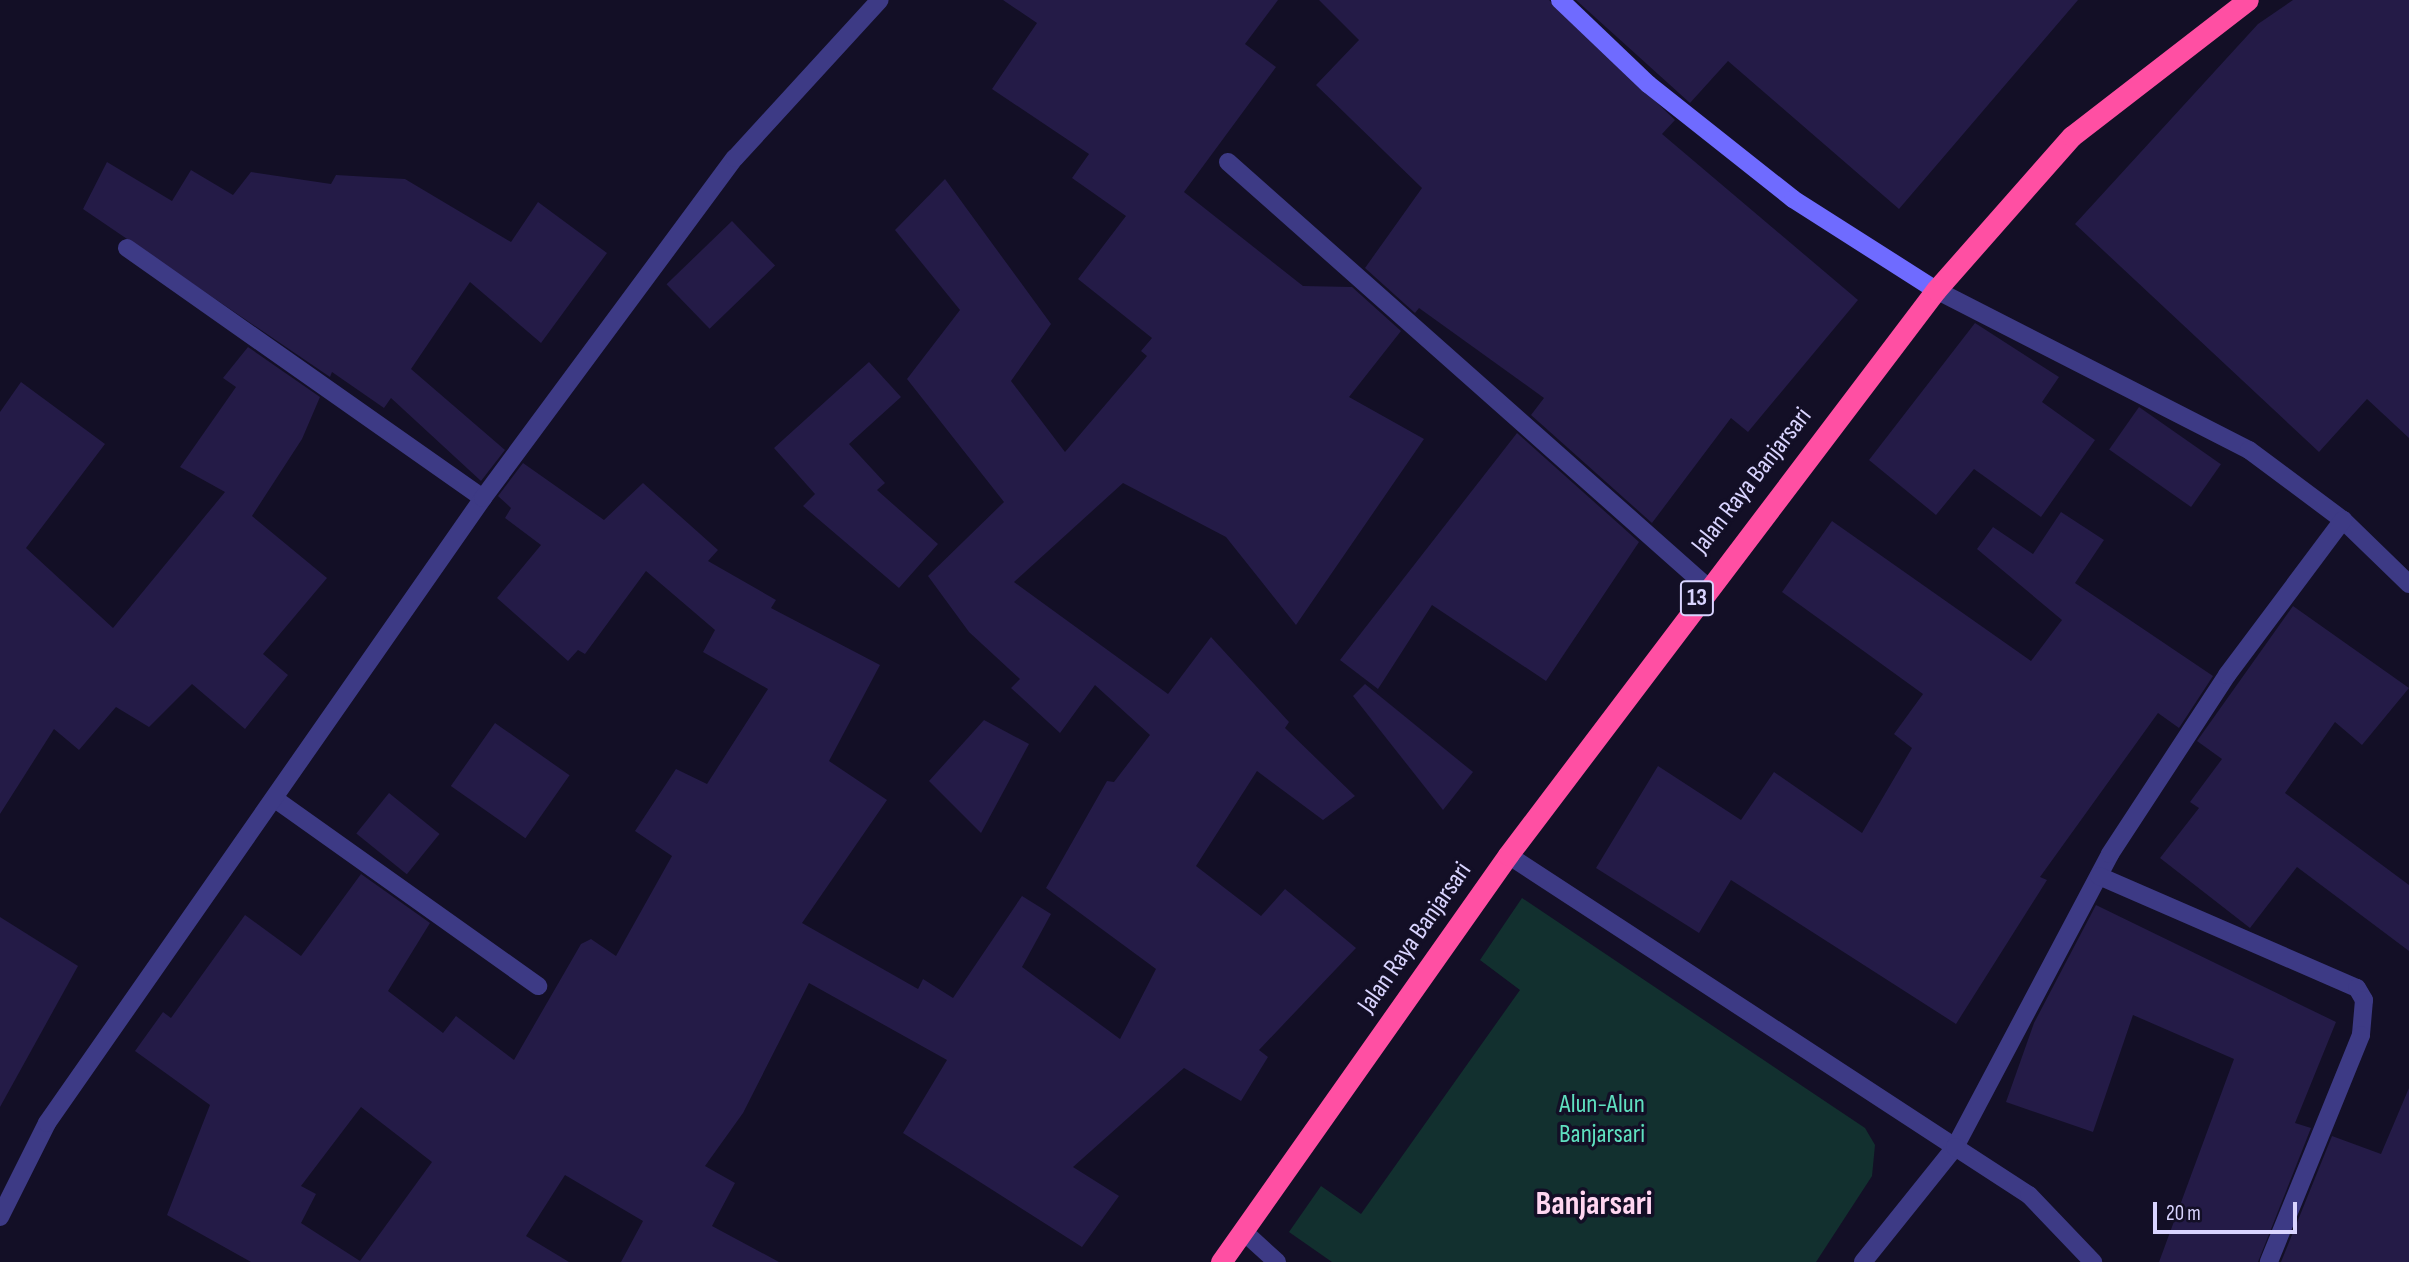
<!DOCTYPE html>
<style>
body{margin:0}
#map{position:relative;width:2409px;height:1262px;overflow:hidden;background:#130f26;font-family:"Sofia Sans Condensed",sans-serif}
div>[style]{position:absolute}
.green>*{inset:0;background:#12302f}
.building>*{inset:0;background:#241b47;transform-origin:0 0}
.street>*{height:18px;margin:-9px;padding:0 9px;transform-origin:9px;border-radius:9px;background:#3d3a85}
.secondary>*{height:18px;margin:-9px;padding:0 9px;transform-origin:9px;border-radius:9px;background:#6f6bff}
.highway>*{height:21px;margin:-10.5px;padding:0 10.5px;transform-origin:10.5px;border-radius:10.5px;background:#ff4fa3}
span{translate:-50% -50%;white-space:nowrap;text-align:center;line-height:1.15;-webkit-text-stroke:7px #130f26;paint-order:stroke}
.shield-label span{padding:2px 5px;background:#130f26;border:2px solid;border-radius:5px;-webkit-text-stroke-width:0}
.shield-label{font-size:24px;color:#d9d4ff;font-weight:700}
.street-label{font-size:26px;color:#d9d4ff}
.park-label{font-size:26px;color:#5fe0c0}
.district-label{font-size:33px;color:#ffd6f0;font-weight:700}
.scale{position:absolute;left:2153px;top:1202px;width:144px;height:32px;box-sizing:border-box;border:4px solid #d9d4ff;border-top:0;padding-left:9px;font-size:21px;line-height:24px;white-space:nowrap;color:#d9d4ff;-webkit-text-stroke:5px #130f26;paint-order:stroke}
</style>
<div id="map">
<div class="green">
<div style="clip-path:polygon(1522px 898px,1865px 1128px,1875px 1145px,1872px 1176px,1816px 1262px,1332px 1262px,1289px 1232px,1321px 1186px,1361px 1214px,1520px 990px,1480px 960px)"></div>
</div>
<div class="building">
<div style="clip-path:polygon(evenodd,1003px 0,1278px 0,1245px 44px,1276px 67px,1184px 192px,1303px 286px,1352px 287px,1401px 331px,1349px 397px,1424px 439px,1296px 625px,1226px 537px,1123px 483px,1014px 582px,1168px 694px,1211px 637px,1289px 722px,1285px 728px,1355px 796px,1323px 820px,1257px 771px,1196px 866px,1261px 916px,1285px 889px,1356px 948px,1259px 1050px,1268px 1057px,1241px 1101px,1184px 1068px,1073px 1167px,1119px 1196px,1082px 1247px,903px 1133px,947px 1060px,809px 983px,743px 1113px,705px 1166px,735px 1183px,712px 1226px,779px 1262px,621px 1262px,643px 1221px,565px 1175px,526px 1236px,569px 1262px,251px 1262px,167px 1215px,210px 1105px,135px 1051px,163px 1012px,171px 1018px,245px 915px,301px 956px,361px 874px,430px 923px,388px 991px,443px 1033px,456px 1016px,514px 1060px,581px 944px,591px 939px,616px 956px,672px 856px,635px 831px,676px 769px,707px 784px,768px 689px,703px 652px,715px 630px,646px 571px,585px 654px,578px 650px,568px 661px,497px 598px,541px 545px,505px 518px,511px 508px,498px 496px,523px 463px,604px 520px,643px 483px,718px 550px,708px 561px,776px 600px,771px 608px,880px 665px,829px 761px,887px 800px,802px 923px,918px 989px,923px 979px,953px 998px,1022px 896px,1051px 914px,1022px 967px,1120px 1039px,1156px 969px,1046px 888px,1107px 781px,1114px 782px,1150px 735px,1095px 685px,1060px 733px,1011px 688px,1020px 679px,969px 632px,928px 576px,1004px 502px,907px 379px,960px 310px,895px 230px,945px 179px,1051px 324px,1011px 381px,1065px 452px,1147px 356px,1141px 351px,1152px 338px,1078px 279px,1126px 216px,1072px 178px,1089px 154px,992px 89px,1037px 23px,1003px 0,361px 1107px,432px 1162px,360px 1261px,301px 1223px,316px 1194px,301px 1186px,361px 1107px)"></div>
<div style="clip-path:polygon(1319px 0,1549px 0,1675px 120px,1662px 134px,1858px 300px,1748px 432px,1731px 418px,1652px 523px,1531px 415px,1544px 398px,1419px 308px,1415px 313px,1365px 268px,1422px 188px,1316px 85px,1359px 40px)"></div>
<div style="clip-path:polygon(1576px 0,2078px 0,1899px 209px,1728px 61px,1690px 103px)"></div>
<div style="clip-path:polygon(2293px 0,2409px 0,2409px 438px,2367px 399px,2319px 452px,2075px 224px,2258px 24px)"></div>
<div style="clip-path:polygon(107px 162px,172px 201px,191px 170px,233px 195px,251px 172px,331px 184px,336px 175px,405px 179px,511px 242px,538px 202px,607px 253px,541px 343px,470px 282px,411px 369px,505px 450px,481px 481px,391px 398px,384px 408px,332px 372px,330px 377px,83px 209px)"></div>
<div style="left:732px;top:221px;width:62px;height:91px;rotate:46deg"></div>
<div style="clip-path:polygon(1975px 323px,2059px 377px,2042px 402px,2095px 440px,2041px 517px,1974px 469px,1936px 515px,1869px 460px)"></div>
<div style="clip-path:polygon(248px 347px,320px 397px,302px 439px,252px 516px,327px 578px,263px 654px,288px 675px,245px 729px,192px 684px,149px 727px,116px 707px,79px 750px,54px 729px,0 814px,0 412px,21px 382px,105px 444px,26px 548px,113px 628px,225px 492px,180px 467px,236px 387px,223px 378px)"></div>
<div style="clip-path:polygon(869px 362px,901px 397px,849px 444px,885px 483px,877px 490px,938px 544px,899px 588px,803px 506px,815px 494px,774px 448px)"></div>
<div style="left:2139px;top:407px;width:100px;height:52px;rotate:35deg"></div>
<div style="clip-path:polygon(1517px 433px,1639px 542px,1546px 681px,1432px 605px,1378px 689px,1340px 660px)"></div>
<div style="clip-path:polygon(2061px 512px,2104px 540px,2075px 583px,2213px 676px,2179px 728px,2158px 713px,2040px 877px,2047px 880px,1956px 1024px,1731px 880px,1699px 933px,1596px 868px,1658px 766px,1741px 820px,1774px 772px,1862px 833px,1912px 748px,1894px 734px,1923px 694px,1782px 592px,1832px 521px,2031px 661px,2062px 620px,1977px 549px,1993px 527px,2039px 558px,2033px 554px)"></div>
<div style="clip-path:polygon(2293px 606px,2409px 688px,2362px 745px,2335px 722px,2285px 793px,2409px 885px,2409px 951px,2297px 867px,2250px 928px,2160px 858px,2199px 808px,2190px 802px,2222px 759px,2197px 741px)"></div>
<div style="clip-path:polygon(1365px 684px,1473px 772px,1443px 810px,1353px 696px)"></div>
<div style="clip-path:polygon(984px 720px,1029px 744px,981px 833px,929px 781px)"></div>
<div style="left:495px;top:723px;width:91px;height:77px;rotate:35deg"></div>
<div style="left:389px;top:793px;width:65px;height:52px;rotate:39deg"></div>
<div style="clip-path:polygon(2096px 905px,2336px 1022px,2295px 1123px,2311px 1128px,2258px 1262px,2159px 1262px,2234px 1059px,2133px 1015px,2093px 1132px,2006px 1102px,2034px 1023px)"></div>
<div style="clip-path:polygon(0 917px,78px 966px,0 1107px)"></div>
<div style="clip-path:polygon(2409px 1088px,2409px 1262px,2281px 1262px,2332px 1136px,2381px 1154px)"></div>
</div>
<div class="street">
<div style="left:1228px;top:162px;width:639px;rotate:41.57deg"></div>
<div style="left:127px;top:248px;width:435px;rotate:35.1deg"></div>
<div style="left:1936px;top:290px;width:352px;rotate:27.1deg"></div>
<div style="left:2249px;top:450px;width:117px;rotate:36.7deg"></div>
<div style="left:2343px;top:520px;width:92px;rotate:44.1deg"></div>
<div style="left:275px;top:799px;width:323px;rotate:35.4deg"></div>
<div style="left:1508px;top:855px;width:534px;rotate:33.15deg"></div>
<div style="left:1955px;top:1147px;width:331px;rotate:-62.1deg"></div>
<div style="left:2110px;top:854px;width:214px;rotate:-56.8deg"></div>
<div style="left:2227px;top:675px;width:194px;rotate:-53.2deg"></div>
<div style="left:2099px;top:876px;width:281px;rotate:23.5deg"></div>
<div style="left:2357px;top:988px;width:14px;rotate:60deg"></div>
<div style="left:2364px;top:1000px;width:35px;rotate:95deg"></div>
<div style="left:2361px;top:1035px;width:245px;rotate:112.1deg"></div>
<div style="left:0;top:1217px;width:105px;rotate:-63.4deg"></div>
<div style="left:47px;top:1123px;width:762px;rotate:-55.1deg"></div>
<div style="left:483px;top:498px;width:423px;rotate:-53.5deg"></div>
<div style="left:735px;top:158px;width:214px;rotate:-47.5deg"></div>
<div style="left:1243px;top:1231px;width:46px;rotate:42.4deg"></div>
<div style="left:1863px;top:1262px;width:147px;rotate:-51.3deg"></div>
<div style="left:1955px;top:1147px;width:88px;rotate:33deg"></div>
<div style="left:2029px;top:1195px;width:93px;rotate:46.3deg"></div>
</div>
<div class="secondary">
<div style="left:1560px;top:0;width:122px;rotate:43.7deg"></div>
<div style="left:1648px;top:84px;width:185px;rotate:38.4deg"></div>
<div style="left:1793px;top:199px;width:169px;rotate:32.5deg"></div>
</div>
<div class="highway">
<div style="left:1221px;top:1262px;width:498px;rotate:-54.8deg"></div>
<div style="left:1508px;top:855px;width:709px;rotate:-52.86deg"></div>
<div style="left:1936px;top:290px;width:205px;rotate:-48.6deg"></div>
<div style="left:2072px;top:136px;width:222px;rotate:-37.7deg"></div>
</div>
<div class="shield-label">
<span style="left:1697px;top:598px">13</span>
</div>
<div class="street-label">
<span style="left:1752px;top:481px;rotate:-52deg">Jalan Raya Banjarsari</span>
<span style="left:1415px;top:938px;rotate:-55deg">Jalan Raya Banjarsari</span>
</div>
<div class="park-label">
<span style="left:1602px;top:1120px">Alun-Alun<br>Banjarsari</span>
</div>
<div class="district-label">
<span style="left:1594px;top:1205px">Banjarsari</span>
</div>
<div class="scale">20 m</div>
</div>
